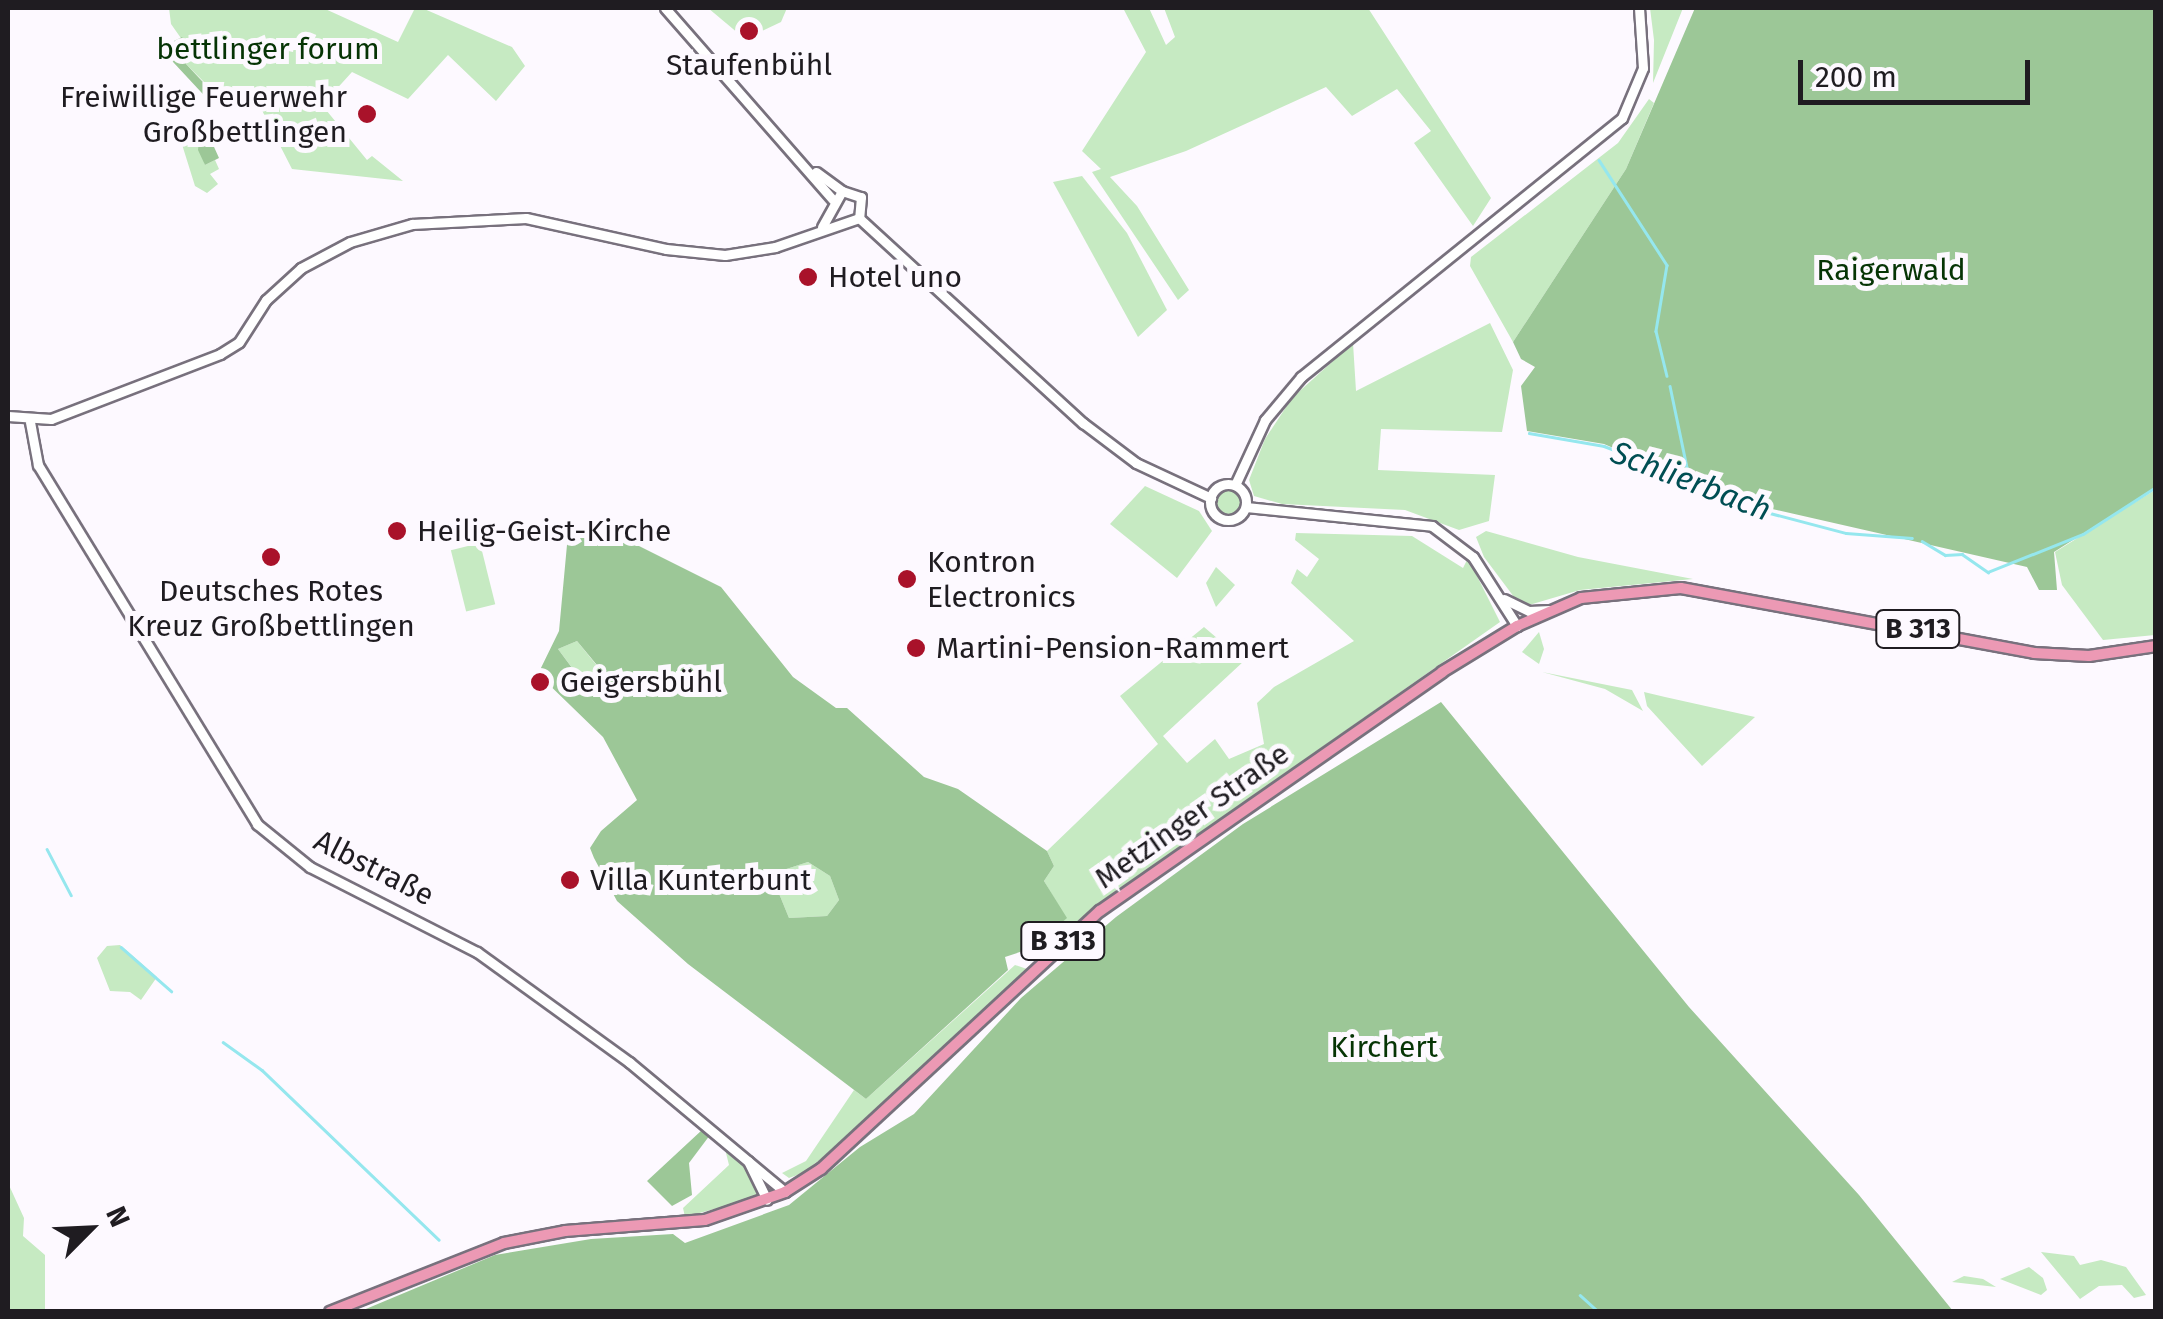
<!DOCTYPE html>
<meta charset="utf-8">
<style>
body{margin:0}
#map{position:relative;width:2163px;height:1319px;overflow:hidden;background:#fdf9ff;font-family:"Fira Sans",sans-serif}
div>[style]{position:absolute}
.green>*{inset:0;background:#c6eac2;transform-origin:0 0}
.round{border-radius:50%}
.forest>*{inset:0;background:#9cc797}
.stream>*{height:2.5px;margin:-1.25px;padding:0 1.25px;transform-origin:1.25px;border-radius:1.25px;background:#95e7ee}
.roads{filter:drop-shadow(2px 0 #78717d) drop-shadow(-2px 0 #78717d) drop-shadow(0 2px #78717d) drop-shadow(0 -2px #78717d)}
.tertiary>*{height:9px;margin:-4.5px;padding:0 4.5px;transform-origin:4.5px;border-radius:4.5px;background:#fff}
.tertiary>.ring{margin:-4.5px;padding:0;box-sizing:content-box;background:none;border:9px solid #fff;border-radius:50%}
.primary>*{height:10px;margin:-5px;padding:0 5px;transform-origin:5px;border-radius:5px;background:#ec99b4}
.dots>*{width:28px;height:28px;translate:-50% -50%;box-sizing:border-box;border:5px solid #fdf9ff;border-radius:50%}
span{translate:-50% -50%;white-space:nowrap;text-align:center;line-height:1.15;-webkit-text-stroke:10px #fdf9ff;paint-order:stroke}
.shield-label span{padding:2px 8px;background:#fdf9ff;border:2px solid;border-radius:8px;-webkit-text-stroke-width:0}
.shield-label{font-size:28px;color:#1f1c21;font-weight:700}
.park-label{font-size:30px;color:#063405}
.poi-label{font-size:30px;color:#1f1c21}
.right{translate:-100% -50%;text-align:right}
.left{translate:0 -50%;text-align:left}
.street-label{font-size:30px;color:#1f1c21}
.water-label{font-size:32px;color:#004e53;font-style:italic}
.frame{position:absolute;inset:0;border:10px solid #1f1c21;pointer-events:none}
.north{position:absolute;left:40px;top:1179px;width:100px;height:100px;-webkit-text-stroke:8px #fdf9ff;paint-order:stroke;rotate:66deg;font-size:28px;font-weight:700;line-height:40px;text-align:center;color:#1f1c21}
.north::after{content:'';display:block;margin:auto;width:35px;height:45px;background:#1f1c21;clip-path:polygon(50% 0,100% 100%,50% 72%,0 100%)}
.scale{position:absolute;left:1798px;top:60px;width:232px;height:45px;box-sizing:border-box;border:5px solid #1f1c21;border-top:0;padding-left:12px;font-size:30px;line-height:35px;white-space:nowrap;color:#1f1c21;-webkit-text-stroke:8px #fdf9ff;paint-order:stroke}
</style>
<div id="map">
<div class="green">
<div style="clip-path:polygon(169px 8px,323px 8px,398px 42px,415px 8px,422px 8px,512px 47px,525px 66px,496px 101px,448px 55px,408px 99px,352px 72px,322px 105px,367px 160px,372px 156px,403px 181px,292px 169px,250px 87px,222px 100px,186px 64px,190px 51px,171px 24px)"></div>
<div style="clip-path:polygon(708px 8px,787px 8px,781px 22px,745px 39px)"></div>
<div style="clip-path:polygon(1123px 8px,1149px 8px,1166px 45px,1175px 37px,1164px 8px,1368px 8px,1491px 198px,1473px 226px,1414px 143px,1431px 131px,1397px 89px,1352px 116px,1326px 87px,1186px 151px,1110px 177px,1137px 206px,1189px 290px,1178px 300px,1092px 172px,1101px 169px,1082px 151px,1146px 52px)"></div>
<div style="clip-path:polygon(1650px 8px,1683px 8px,1653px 83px,1654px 40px)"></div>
<div style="clip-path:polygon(1649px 99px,1654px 103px,1626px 169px,1513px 342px,1470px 266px,1471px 257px,1618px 143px)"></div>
<div style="clip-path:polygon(180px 138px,199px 141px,205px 165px,215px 160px,219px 169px,210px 174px,218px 184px,207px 193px,195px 186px)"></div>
<div style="clip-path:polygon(1082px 176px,1127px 233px,1167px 310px,1138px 337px,1053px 182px)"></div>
<div style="clip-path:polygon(1490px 323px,1513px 370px,1502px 432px,1381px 429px,1378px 470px,1495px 475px,1489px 521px,1459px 530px,1405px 510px,1282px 504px,1254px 496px,1249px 480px,1265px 439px,1292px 398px,1353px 343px,1356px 391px)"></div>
<div style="clip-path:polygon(1145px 486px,1199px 511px,1212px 531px,1177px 578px,1110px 524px)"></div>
<div class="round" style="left:1215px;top:489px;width:26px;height:26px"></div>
<div style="clip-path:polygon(2155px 490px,2155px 635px,2103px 640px,2062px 585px,2055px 552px)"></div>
<div style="clip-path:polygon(1486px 531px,1578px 557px,1693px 579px,1580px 590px,1529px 605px,1517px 601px,1484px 557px,1476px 537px)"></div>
<div style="clip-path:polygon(1296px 533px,1412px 536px,1463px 568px,1468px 558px,1500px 622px,1105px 900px,1039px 957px,1032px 948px,1066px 918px,1044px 881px,1054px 866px,1047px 851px,1158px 744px,1120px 696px,1204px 627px,1244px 661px,1163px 736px,1187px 763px,1215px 739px,1229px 759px,1264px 744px,1257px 703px,1274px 687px,1354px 641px,1291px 583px,1297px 569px,1307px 577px,1319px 559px,1295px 540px)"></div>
<div style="left:480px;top:543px;width:63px;height:30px;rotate:76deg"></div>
<div style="clip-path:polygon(1216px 567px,1235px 585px,1216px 607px,1206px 583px)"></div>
<div style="clip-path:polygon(1539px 632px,1544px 649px,1539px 664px,1522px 652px)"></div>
<div style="clip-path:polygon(577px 641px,606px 677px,585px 685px,558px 649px)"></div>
<div style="clip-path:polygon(1542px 672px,1632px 690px,1643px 711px,1605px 689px)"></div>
<div style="clip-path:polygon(1644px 692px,1665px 697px,1755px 717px,1702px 766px,1647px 706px)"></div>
<div style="clip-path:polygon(808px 862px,830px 876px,839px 900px,827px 916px,789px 918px,771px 874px)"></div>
<div style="clip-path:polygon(120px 945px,157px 977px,141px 1000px,130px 992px,110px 991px,97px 958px,107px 946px)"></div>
<div style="clip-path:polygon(1015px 965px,1027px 969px,847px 1139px,803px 1173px,789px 1178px,782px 1173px,806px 1161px,854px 1090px,866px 1099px)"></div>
<div style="clip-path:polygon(725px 1149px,745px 1164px,758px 1197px,685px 1217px,683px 1208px,729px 1165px)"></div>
<div style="clip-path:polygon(8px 1183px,24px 1218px,23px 1236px,45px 1255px,45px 1311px,8px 1311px)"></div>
<div style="clip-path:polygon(2041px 1252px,2074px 1256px,2080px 1265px,2101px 1260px,2126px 1267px,2146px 1295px,2134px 1298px,2122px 1285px,2099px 1286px,2080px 1299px)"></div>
<div style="clip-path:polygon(2029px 1267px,2043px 1278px,2047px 1290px,2041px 1295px,2000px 1279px)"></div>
<div style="clip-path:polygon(1964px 1276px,1983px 1279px,1996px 1287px,1952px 1282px)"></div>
</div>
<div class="forest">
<div style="clip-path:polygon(1695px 8px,2155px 8px,2155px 488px,2054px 552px,2057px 590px,2039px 590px,2027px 567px,1737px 501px,1604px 444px,1527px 431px,1521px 386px,1535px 367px,1521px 359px,1513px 342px,1626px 169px)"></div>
<div style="clip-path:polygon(182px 37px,190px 51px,186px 64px,217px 97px,214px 106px,160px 48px)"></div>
<div style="clip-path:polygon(218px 122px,210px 138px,219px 158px,205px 165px,198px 150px,200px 131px)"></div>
<div style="clip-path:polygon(evenodd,568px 534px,637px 545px,721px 587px,793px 677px,836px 708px,847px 708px,924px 777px,958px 789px,1047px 851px,1054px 866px,1044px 881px,1067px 918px,1032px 948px,1005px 957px,1008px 970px,866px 1099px,688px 964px,617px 901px,594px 858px,590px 848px,601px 831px,637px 800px,603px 737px,538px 674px,559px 631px,568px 534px,577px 641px,606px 676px,605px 677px,584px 684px,558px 649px,577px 641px,568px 534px,808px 862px,830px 876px,839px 900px,827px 916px,789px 918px,771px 874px,808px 862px)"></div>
<div style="clip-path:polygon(1441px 702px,1689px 1007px,1859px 1195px,1953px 1311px,361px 1311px,495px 1255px,591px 1239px,673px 1234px,685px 1243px,789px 1205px,860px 1147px,914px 1114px,1021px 998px,1116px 917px,1243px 824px)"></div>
<div style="clip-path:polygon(702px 1130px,710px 1135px,689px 1163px,692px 1195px,672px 1206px,647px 1181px)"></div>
</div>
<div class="stream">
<div style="left:1599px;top:160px;width:125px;rotate:57.1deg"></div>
<div style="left:1667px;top:265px;width:67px;rotate:99.5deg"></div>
<div style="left:1656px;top:331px;width:46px;rotate:76.3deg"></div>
<div style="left:1670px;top:386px;width:93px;rotate:78.2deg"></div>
<div style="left:1529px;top:433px;width:76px;rotate:9.8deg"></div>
<div style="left:1604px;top:446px;width:98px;rotate:20.8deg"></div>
<div style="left:1696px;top:481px;width:38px;rotate:33deg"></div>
<div style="left:1728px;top:502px;width:122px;rotate:14.7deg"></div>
<div style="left:1846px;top:533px;width:66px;rotate:4.3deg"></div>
<div style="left:1922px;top:541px;width:27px;rotate:31deg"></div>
<div style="left:1945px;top:555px;width:17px;rotate:-3deg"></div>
<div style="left:1962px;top:554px;width:32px;rotate:35deg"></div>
<div style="left:1988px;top:572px;width:102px;rotate:-21.8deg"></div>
<div style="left:2083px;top:534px;width:87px;rotate:-32.8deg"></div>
<div style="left:47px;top:849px;width:52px;rotate:62.4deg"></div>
<div style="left:121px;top:947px;width:67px;rotate:41.3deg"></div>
<div style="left:223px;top:1042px;width:48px;rotate:35.7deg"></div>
<div style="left:262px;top:1070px;width:245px;rotate:43.8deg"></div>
<div style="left:1580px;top:1295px;width:25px;rotate:42deg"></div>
</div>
<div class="roads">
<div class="tertiary">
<div style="left:665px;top:8px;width:255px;rotate:48.8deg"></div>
<div style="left:816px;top:172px;width:32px;rotate:36deg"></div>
<div style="left:859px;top:218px;width:304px;rotate:42.5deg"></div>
<div style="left:1083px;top:423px;width:66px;rotate:37deg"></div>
<div style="left:1136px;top:463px;width:83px;rotate:25deg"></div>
<div style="left:822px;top:227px;width:41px;rotate:-60.9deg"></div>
<div style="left:842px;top:191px;width:20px;rotate:18deg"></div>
<div style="left:861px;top:197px;width:21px;rotate:95deg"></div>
<div style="left:8px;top:416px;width:43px;rotate:4deg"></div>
<div style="left:51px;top:419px;width:181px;rotate:-21deg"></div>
<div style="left:220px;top:354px;width:22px;rotate:-32deg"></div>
<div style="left:239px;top:342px;width:50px;rotate:-57.3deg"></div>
<div style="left:266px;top:300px;width:47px;rotate:-42.4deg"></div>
<div style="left:301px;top:268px;width:55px;rotate:-28deg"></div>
<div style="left:350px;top:242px;width:65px;rotate:-16.2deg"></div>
<div style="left:412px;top:224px;width:114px;rotate:-3deg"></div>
<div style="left:526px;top:218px;width:143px;rotate:12.5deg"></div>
<div style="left:666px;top:249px;width:59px;rotate:5.8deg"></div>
<div style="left:725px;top:255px;width:51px;rotate:-9.1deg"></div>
<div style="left:775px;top:247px;width:89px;rotate:-19deg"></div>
<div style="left:30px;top:422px;width:44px;rotate:79.5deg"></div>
<div style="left:38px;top:465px;width:421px;rotate:58.6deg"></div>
<div style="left:257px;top:824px;width:68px;rotate:39.1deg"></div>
<div style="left:310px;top:867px;width:187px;rotate:27deg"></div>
<div style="left:477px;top:952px;width:188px;rotate:35.9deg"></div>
<div style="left:629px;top:1062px;width:203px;rotate:39.8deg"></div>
<div class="ring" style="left:1210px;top:484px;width:27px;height:27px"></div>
<div style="left:1235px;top:485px;width:72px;rotate:-65.2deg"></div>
<div style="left:1265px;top:420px;width:56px;rotate:-50.1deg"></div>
<div style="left:1301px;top:377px;width:412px;rotate:-38.9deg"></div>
<div style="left:1622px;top:118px;width:54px;rotate:-67.2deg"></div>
<div style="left:1643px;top:68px;width:60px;rotate:-93.8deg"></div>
<div style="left:1246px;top:507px;width:187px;rotate:5.8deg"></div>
<div style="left:1432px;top:526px;width:51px;rotate:37.1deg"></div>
<div style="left:1473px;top:557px;width:82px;rotate:57.5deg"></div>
<div style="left:1504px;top:599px;width:28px;rotate:26deg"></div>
<div style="left:1529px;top:611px;width:21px;rotate:-3deg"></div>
<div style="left:748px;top:1161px;width:43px;rotate:64deg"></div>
</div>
<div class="primary">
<div style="left:330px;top:1312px;width:187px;rotate:-21.6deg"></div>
<div style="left:504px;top:1243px;width:62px;rotate:-11.1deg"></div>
<div style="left:565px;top:1231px;width:140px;rotate:-4.5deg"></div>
<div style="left:705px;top:1220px;width:85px;rotate:-19.3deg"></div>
<div style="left:785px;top:1192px;width:43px;rotate:-32.6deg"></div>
<div style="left:821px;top:1169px;width:380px;rotate:-42.8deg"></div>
<div style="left:1100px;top:911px;width:417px;rotate:-34.9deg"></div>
<div style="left:1442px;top:672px;width:88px;rotate:-31.5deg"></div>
<div style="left:1517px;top:626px;width:70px;rotate:-23.6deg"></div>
<div style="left:1581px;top:598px;width:100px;rotate:-5.7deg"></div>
<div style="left:1681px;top:588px;width:359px;rotate:10.4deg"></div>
<div style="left:2034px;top:653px;width:55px;rotate:3.1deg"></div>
<div style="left:2089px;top:656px;width:68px;rotate:-8.5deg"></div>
</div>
</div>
<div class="dots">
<div style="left:749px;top:31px;background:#a9122a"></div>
<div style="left:367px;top:114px;background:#a9122a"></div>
<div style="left:808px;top:277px;background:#a9122a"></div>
<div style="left:397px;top:531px;background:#a9122a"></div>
<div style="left:271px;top:557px;background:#a9122a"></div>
<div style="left:907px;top:579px;background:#a9122a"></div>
<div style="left:916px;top:648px;background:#a9122a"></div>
<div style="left:540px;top:682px;background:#a9122a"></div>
<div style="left:570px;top:880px;background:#a9122a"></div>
</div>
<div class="shield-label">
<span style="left:1918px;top:629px">B 313</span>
<span style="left:1063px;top:941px">B 313</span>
</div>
<div class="park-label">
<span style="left:268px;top:49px">bettlinger forum</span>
<span style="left:1891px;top:270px">Raigerwald</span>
<span style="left:1384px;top:1047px">Kirchert</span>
</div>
<div class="poi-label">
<span style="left:749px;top:65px">Staufenbühl</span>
<span class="right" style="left:347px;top:114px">Freiwillige Feuerwehr<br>Großbettlingen</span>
<span class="left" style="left:828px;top:277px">Hotel uno</span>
<span class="left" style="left:417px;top:531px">Heilig-Geist-Kirche</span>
<span class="left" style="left:927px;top:579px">Kontron<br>Electronics</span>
<span style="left:271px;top:608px">Deutsches Rotes<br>Kreuz Großbettlingen</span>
<span class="left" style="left:936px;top:648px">Martini-Pension-Rammert</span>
<span class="left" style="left:560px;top:682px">Geigersbühl</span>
<span class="left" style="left:590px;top:880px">Villa Kunterbunt</span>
</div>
<div class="street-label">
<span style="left:1192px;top:816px;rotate:-35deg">Metzinger Straße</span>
<span style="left:374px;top:868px;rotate:27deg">Albstraße</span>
</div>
<div class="water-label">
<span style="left:1691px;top:481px;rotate:21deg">Schlierbach</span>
</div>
<div class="frame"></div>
<div class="north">N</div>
<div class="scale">200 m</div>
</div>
